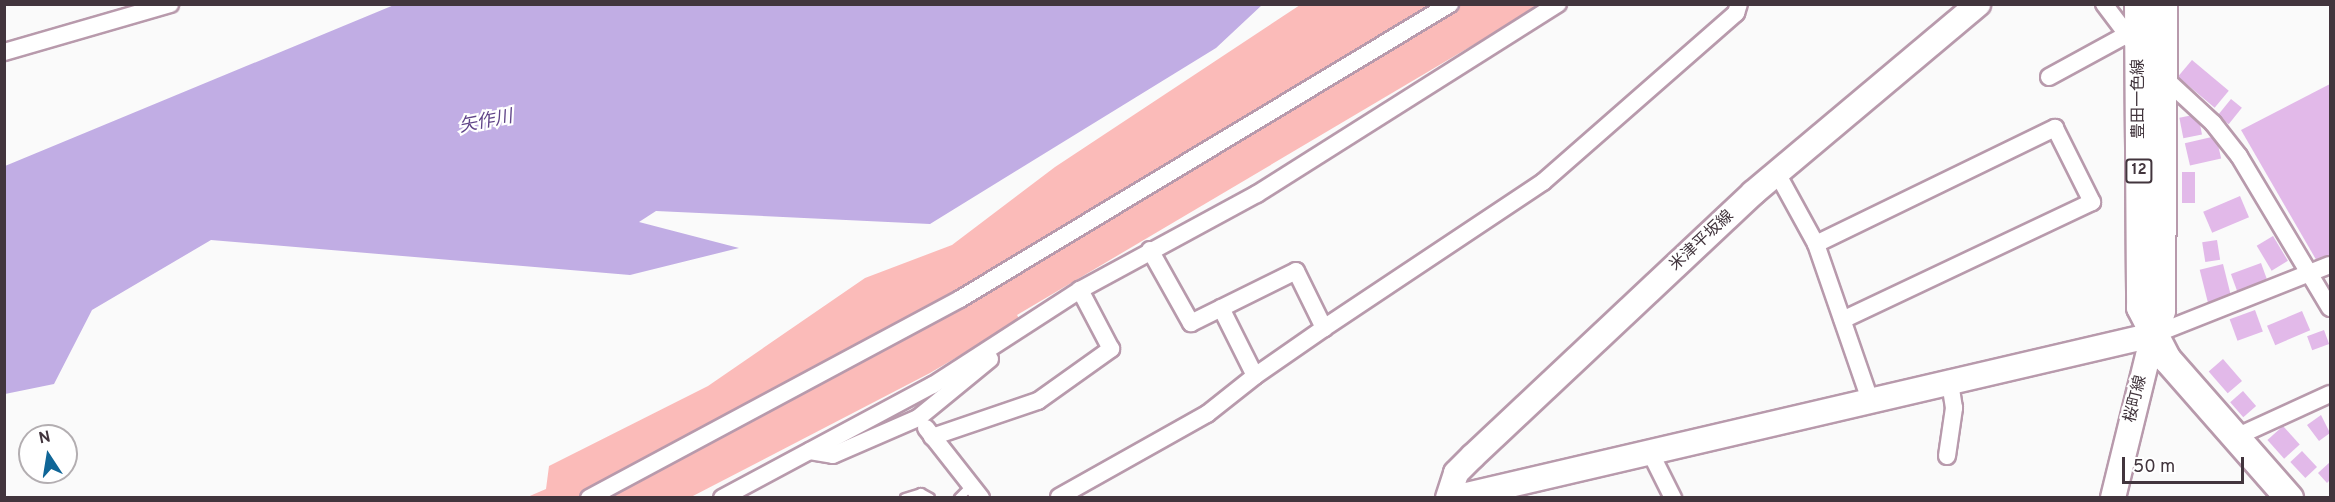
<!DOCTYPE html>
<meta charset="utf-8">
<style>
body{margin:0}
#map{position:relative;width:2335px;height:502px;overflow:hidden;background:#fafafa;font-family:Overpass,"Noto Sans JP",sans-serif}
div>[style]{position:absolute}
.green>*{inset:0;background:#fbbbb9}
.water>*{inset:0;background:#c1ade4}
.building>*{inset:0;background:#e2b9e9;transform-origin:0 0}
.roads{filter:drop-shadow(2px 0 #b89aac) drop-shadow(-2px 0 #b89aac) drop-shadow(0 2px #b89aac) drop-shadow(0 -2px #b89aac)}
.lane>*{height:8px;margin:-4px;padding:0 4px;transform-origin:4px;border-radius:4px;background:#fff}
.street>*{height:16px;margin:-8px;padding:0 8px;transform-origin:8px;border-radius:8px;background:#fff}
.secondary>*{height:24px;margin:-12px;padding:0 12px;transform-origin:12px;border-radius:12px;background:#fff}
.primary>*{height:27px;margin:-13.5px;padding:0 13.5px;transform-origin:13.5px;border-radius:13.5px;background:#fff}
span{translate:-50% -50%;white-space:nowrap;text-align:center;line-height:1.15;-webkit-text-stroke:4.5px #fff;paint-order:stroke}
.shield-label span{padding:2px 4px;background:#fff;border:2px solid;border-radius:4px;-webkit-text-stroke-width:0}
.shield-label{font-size:15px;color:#42353d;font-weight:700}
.street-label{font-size:16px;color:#42353d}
.water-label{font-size:18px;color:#604488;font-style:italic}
.frame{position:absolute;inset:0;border:6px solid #42353d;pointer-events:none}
.north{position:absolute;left:18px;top:424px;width:60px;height:60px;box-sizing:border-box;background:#fff;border:2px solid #b3aeb1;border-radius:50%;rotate:348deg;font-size:16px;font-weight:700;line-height:24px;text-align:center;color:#42353d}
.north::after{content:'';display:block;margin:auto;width:21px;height:27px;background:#106697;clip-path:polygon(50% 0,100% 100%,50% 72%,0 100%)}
.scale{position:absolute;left:2122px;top:457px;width:122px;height:27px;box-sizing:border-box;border:3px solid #42353d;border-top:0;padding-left:8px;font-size:18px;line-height:21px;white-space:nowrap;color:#42353d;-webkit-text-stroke:4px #fff;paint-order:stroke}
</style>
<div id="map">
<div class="green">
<div style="clip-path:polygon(1300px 5px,1541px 5px,1017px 315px,1020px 320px,930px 373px,691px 497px,525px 498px,546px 489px,549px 466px,708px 386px,865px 278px,952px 245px,1055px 167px)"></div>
</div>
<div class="water">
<div style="clip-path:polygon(394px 5px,394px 4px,1262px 5px,1216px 48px,930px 224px,656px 211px,639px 222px,739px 248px,630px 275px,211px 240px,92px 310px,54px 384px,5px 394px,5px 166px)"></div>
</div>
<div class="building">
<div style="left:2192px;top:60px;width:48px;height:22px;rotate:40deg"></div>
<div style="clip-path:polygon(2330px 84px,2330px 257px,2318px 263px,2241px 130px)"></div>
<div style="left:2231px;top:99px;width:14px;height:21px;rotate:39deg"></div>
<div style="left:2198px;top:114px;width:21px;height:19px;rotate:79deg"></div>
<div style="left:2216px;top:136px;width:23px;height:32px;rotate:77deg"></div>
<div style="left:2182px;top:172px;width:13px;height:31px"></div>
<div style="left:2240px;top:196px;width:23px;height:40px;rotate:67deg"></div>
<div style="left:2273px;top:236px;width:29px;height:19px;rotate:59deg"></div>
<div style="left:2217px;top:240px;width:20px;height:15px;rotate:81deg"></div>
<div style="left:2261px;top:263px;width:20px;height:32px;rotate:70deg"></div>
<div style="left:2223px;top:264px;width:38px;height:24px;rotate:76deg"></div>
<div style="left:2255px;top:310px;width:23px;height:27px;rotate:70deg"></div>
<div style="left:2302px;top:311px;width:21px;height:38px;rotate:67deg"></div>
<div style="left:2324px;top:330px;width:15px;height:18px;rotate:70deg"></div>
<div style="left:2223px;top:359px;width:29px;height:19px;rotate:49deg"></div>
<div style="left:2243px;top:391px;width:20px;height:17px;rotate:49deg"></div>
<div style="clip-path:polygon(2321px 415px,2330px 433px,2319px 441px,2307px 425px)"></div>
<div style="left:2283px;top:426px;width:25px;height:21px;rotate:48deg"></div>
<div style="left:2302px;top:451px;width:22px;height:16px;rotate:47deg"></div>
<div style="clip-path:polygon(2330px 462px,2330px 480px,2327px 483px,2318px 473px)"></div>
</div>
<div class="roads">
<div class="lane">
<div style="left:905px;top:498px;width:17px;rotate:-17deg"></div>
<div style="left:921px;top:493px;width:10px;rotate:29deg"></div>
<div style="left:959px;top:498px;width:17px;rotate:-45deg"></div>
</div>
<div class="street">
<div style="left:2104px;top:4px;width:56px;rotate:52.9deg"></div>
<div style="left:4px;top:52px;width:173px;rotate:-16.1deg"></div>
<div style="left:2161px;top:75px;width:71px;rotate:42.7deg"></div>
<div style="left:2213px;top:123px;width:42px;rotate:51.8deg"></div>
<div style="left:2239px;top:156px;width:177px;rotate:59.1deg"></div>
<div style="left:2049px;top:77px;width:88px;rotate:-28.6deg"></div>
<div style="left:1777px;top:173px;width:81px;rotate:61.2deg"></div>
<div style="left:1816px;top:244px;width:165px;rotate:70.9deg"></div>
<div style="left:1816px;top:244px;width:266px;rotate:-25.9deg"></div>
<div style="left:2055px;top:128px;width:83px;rotate:63.4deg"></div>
<div style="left:2092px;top:202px;width:276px;rotate:154.7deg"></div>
<div style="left:1150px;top:250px;width:84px;rotate:60.7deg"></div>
<div style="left:1191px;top:323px;width:117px;rotate:-26.3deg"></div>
<div style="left:1296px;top:271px;width:64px;rotate:63.8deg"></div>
<div style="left:1324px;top:328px;width:263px;rotate:-33.7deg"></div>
<div style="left:1543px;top:182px;width:257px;rotate:-41.2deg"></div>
<div style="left:1736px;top:13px;width:9px;rotate:-72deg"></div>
<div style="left:1221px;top:308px;width:76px;rotate:63.4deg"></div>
<div style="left:1255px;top:376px;width:84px;rotate:-34.8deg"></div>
<div style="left:2153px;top:335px;width:190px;rotate:-21.6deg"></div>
<div style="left:926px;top:428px;width:89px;rotate:51.8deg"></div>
<div style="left:932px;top:437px;width:112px;rotate:-18.8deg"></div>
<div style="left:1038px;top:401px;width:90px;rotate:-35.5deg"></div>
<div style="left:1111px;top:349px;width:67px;rotate:-117.7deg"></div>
<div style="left:2236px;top:437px;width:103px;rotate:-24.6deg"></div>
<div style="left:1649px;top:450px;width:54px;rotate:63.4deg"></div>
<div style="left:810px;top:451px;width:23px;rotate:10deg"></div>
<div style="left:833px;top:455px;width:93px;rotate:-23.5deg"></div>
<div style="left:918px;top:418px;width:93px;rotate:-39.3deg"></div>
<div style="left:1947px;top:456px;width:49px;rotate:-81.7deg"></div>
<div style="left:1954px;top:408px;width:26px;rotate:-99deg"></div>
<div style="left:1059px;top:497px;width:170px;rotate:-29.3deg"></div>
<div style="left:1207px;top:414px;width:61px;rotate:-38.4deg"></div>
<div style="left:589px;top:498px;width:421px;rotate:-28.2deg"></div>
<div style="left:960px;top:299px;width:572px;rotate:-31.05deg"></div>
<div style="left:722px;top:498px;width:239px;rotate:-28.2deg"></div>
<div style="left:933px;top:385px;width:175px;rotate:-32.9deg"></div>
<div style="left:1080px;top:290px;width:201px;rotate:-28.5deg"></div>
<div style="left:1257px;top:194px;width:356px;rotate:-32.3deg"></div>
</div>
<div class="secondary">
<div style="left:1448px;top:498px;width:26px;rotate:-72deg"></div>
<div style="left:1456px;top:473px;width:24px;rotate:-45deg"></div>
<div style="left:1473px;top:456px;width:384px;rotate:-43.2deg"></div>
<div style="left:1753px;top:193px;width:294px;rotate:-40deg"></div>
<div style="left:1454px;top:498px;width:718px;rotate:-13.13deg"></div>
<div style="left:2153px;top:335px;width:168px;rotate:103.8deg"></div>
</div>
<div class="primary">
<div style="left:2138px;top:4px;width:303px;rotate:89.6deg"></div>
<div style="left:2140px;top:307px;width:59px;rotate:62.6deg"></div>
<div style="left:2167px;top:359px;width:185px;rotate:48.7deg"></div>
<div style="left:2153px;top:335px;width:26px;rotate:-72deg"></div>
<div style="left:2161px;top:310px;width:306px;rotate:-89.6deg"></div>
</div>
</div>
<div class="shield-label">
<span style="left:2139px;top:171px">12</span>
</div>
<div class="street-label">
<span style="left:2139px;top:99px;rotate:-90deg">豊田一色線</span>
<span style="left:1702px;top:241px;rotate:-43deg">米津平坂線</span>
<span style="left:2136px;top:399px;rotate:-76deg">桜町線</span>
</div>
<div class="water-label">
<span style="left:486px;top:123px;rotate:-11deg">矢作川</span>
</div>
<div class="frame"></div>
<div class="north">N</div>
<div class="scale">50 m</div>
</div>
